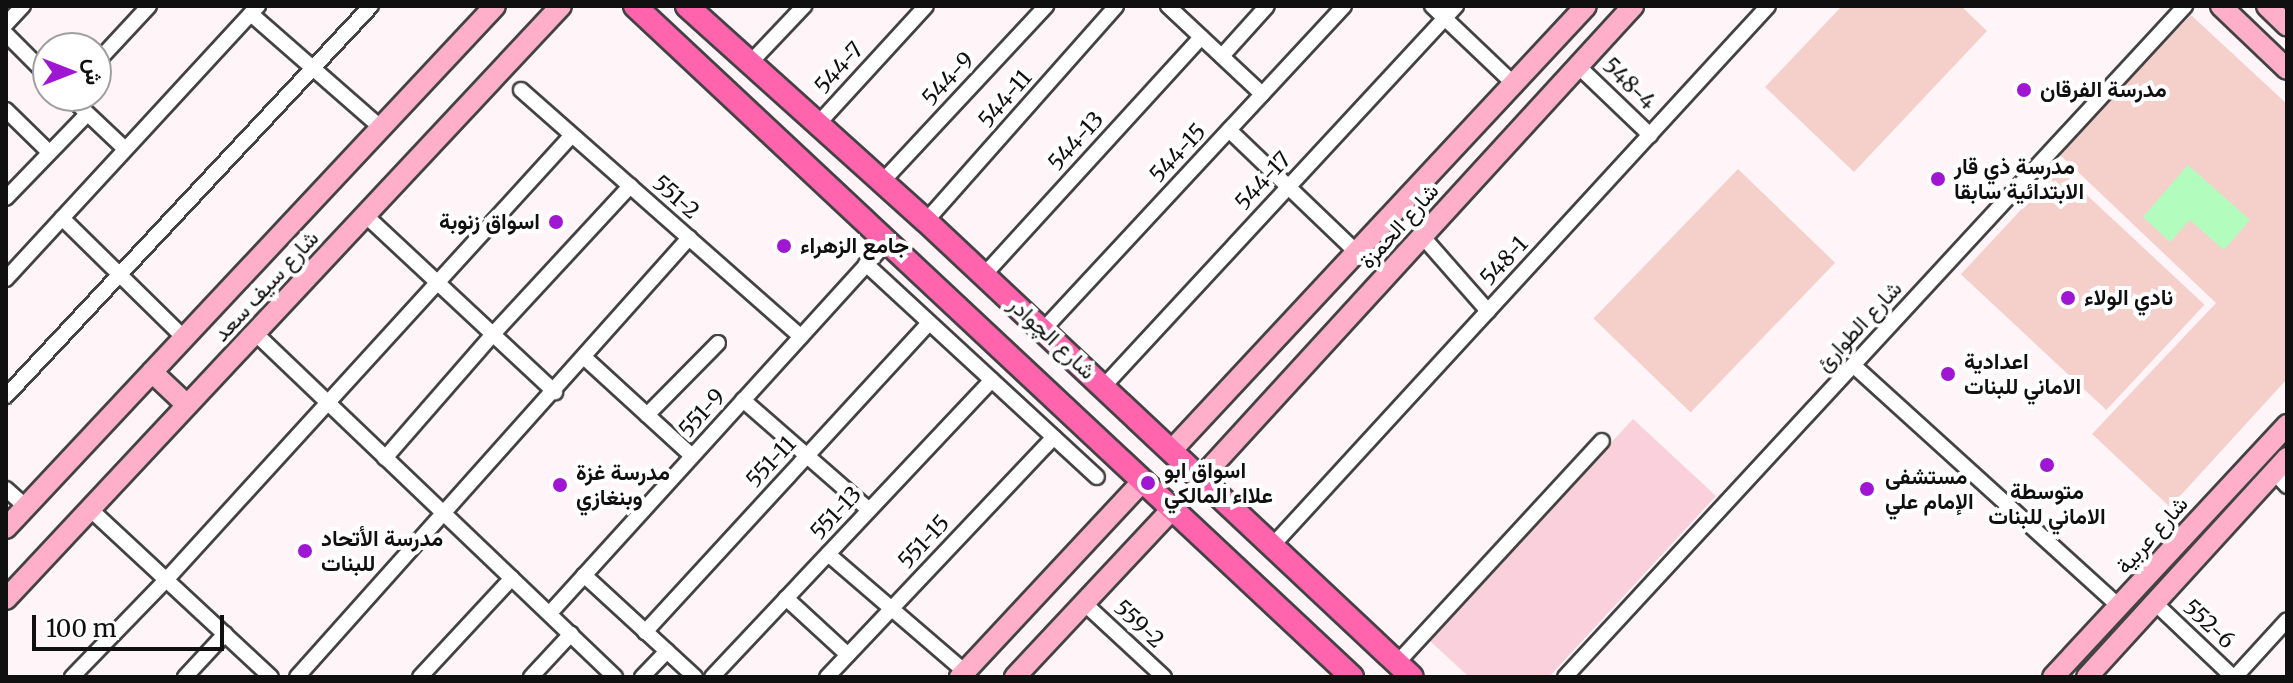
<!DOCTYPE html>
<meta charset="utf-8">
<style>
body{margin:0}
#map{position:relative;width:2293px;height:683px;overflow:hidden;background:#fff4f8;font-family:Merriweather,Vazirmatn,serif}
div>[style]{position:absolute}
.farmland>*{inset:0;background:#f9d0dc}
.pitch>*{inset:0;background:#f5d0cb;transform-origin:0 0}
.water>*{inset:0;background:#b2fdbd}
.roads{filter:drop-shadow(2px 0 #434343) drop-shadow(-2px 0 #434343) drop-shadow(0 2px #434343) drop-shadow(0 -2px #434343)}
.street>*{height:14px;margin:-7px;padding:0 7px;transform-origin:7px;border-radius:7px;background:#fff}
.secondary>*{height:20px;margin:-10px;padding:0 10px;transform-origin:10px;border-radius:10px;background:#ffafca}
.primary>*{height:22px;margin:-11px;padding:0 11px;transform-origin:11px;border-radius:11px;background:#ff64ac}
.dots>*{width:22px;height:22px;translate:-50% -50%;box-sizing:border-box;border:4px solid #fff;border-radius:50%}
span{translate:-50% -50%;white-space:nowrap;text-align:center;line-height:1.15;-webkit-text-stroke:8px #fff;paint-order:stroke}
.street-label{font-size:22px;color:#101010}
.poi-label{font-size:22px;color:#101010;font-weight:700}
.left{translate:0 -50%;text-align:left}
.right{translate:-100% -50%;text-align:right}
.frame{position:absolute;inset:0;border:8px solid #101010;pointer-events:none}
.north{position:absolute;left:32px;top:32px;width:80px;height:80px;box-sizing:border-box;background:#fff;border:2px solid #9f9f9f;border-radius:50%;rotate:90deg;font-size:22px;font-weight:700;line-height:32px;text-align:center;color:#101010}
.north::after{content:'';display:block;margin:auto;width:28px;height:36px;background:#9f17d2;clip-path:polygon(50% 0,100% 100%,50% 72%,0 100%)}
.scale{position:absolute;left:32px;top:615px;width:192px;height:36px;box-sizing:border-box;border:4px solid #101010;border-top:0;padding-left:10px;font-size:24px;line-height:28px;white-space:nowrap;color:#101010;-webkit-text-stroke:6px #fff;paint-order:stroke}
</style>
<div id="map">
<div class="farmland">
<div style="clip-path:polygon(1633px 419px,1716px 496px,1549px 677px,1469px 677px,1429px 640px)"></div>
</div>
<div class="pitch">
<div style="clip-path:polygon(1842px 6px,1961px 6px,1987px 31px,1854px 172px,1765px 87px)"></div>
<div style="clip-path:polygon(2191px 15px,2287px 104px,2287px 379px,2170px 507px,2092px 434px,2216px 303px,2057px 152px)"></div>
<div style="left:1738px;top:169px;width:135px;height:208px;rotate:44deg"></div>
<div style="left:2059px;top:169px;width:199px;height:144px;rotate:43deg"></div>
</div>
<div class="water">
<div style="clip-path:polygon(2188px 165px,2250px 220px,2224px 250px,2190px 220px,2170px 242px,2143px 217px)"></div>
</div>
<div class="roads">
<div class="street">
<div style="left:1168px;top:6px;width:129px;rotate:43.1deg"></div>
<div style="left:1432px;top:6px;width:113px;rotate:43.6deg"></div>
<div style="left:251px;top:14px;width:173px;rotate:41.2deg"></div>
<div style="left:6px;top:24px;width:25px;rotate:-47deg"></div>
<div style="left:6px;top:34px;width:59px;rotate:45deg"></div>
<div style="left:1222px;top:56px;width:67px;rotate:-48deg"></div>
<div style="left:96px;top:63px;width:78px;rotate:-47.1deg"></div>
<div style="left:750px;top:63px;width:79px;rotate:-46.5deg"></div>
<div style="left:1578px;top:66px;width:100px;rotate:43.8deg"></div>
<div style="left:521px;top:90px;width:373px;rotate:41.4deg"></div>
<div style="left:69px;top:96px;width:77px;rotate:43.4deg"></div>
<div style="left:6px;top:110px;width:60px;rotate:44.3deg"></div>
<div style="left:817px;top:125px;width:161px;rotate:-47.5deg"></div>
<div style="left:1229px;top:130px;width:176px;rotate:43.8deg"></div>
<div style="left:882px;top:182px;width:241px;rotate:-47deg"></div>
<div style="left:6px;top:198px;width:117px;rotate:-46deg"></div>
<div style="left:365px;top:215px;width:260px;rotate:43deg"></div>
<div style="left:62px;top:218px;width:171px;rotate:44.5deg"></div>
<div style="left:926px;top:221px;width:287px;rotate:-48.5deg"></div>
<div style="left:1422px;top:236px;width:100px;rotate:48.7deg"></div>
<div style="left:866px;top:264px;width:314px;rotate:42.7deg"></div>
<div style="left:984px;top:275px;width:322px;rotate:-47.6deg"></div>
<div style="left:6px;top:279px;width:372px;rotate:-47.3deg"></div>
<div style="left:1043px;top:330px;width:442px;rotate:-47.1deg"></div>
<div style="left:255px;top:333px;width:498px;rotate:43.7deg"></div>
<div style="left:585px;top:358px;width:145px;rotate:42.5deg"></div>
<div style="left:1853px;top:365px;width:359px;rotate:42.2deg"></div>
<div style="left:1104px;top:386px;width:518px;rotate:-47.19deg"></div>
<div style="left:6px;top:396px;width:534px;rotate:-46.9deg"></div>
<div style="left:743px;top:400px;width:167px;rotate:41.1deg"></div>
<div style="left:647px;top:415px;width:101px;rotate:-45.4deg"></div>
<div style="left:385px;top:458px;width:164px;rotate:-48.9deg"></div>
<div style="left:493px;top:334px;width:202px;rotate:-47.2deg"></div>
<div style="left:2274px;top:472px;width:19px;rotate:47deg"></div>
<div style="left:6px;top:489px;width:27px;rotate:42deg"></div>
<div style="left:90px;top:509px;width:247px;rotate:42.9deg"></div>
<div style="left:1272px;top:546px;width:733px;rotate:-47.43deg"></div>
<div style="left:828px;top:554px;width:181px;rotate:40.7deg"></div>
<div style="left:584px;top:575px;width:151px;rotate:42.6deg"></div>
<div style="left:786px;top:598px;width:84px;rotate:42.6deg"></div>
<div style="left:1084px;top:603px;width:109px;rotate:42.8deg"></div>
<div style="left:2155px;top:603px;width:108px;rotate:43.5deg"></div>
<div style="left:550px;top:613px;width:501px;rotate:-47.75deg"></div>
<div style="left:645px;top:632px;width:420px;rotate:-47.4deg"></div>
<div style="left:1397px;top:663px;width:302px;rotate:-47.3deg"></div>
<div style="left:72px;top:677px;width:135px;rotate:-45.9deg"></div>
<div style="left:166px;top:580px;width:602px;rotate:-47.62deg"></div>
<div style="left:185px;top:677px;width:59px;rotate:-47.1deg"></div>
<div style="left:297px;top:677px;width:589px;rotate:-48.24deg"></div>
<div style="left:420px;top:677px;width:135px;rotate:-47.1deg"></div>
<div style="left:531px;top:677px;width:59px;rotate:-47.1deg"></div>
<div style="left:642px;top:677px;width:36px;rotate:-46deg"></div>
<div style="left:712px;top:677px;width:408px;rotate:-46.7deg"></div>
<div style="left:827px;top:677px;width:330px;rotate:-46.6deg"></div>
<div style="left:1565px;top:677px;width:914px;rotate:-47.26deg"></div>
<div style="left:2235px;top:677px;width:77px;rotate:-47.6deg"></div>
</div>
<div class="secondary">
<div style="left:2221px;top:6px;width:91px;rotate:43.7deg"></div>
<div style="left:2267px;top:6px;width:28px;rotate:44deg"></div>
<div style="left:152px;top:372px;width:48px;rotate:43.3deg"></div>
<div style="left:1171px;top:451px;width:608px;rotate:-47deg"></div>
<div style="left:1201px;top:478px;width:640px;rotate:-47.53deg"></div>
<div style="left:6px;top:528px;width:715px;rotate:-46.87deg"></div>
<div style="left:6px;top:599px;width:812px;rotate:-46.9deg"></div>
<div style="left:960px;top:677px;width:267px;rotate:-47deg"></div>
<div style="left:1015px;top:677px;width:230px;rotate:-46.9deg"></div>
<div style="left:2053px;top:677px;width:344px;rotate:-47.1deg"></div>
<div style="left:2087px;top:677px;width:297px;rotate:-47.6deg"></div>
</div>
<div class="primary">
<div style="left:635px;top:6px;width:982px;rotate:43.1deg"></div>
<div style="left:687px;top:6px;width:321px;rotate:42deg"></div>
<div style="left:926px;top:221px;width:666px;rotate:43.18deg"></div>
</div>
</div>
<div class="dots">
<div style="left:2024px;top:90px;background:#9f17d2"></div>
<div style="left:1938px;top:179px;background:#9f17d2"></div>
<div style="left:556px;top:222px;background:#9f17d2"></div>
<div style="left:784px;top:246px;background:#9f17d2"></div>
<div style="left:2068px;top:298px;background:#9f17d2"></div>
<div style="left:1948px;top:374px;background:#9f17d2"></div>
<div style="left:2047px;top:465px;background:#9f17d2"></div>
<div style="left:1148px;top:483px;background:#9f17d2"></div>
<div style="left:560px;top:485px;background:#9f17d2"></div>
<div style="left:1867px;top:489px;background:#9f17d2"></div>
<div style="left:305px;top:551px;background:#9f17d2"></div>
</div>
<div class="street-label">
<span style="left:839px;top:68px;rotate:-48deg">544-7</span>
<span style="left:948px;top:79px;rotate:-47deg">544-9</span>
<span style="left:1629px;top:84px;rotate:44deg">548-4</span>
<span style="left:1005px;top:99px;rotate:-49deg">544-11</span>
<span style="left:1076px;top:141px;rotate:-48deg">544-13</span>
<span style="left:1178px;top:153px;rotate:-47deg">544-15</span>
<span style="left:1263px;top:181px;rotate:-47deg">544-17</span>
<span style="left:676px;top:197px;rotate:41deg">551-2</span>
<span style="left:1399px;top:226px;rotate:-48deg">شارع الحمزة</span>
<span style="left:1504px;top:261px;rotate:-47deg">548-1</span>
<span style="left:266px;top:286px;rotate:-47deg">شارع سيف سعد</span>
<span style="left:1859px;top:326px;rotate:-47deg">شارع الطوارئ</span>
<span style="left:1052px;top:338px;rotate:43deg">شارع الچوادر</span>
<span style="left:702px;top:413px;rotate:-48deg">551-9</span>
<span style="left:771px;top:462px;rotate:-47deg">551-11</span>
<span style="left:836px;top:513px;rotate:-47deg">551-13</span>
<span style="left:2152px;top:535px;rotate:-48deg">شارع عربية</span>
<span style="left:924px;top:542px;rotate:-47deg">551-15</span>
<span style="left:1139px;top:624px;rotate:43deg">559-2</span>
<span style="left:2209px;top:624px;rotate:43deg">552-6</span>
</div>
<div class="poi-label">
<span class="left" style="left:2040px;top:90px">مدرسة الفرقان</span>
<span class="left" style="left:1954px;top:179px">مدرسة ذي قار<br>الابتدائية سابقا</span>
<span class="right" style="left:540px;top:222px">اسواق زنوبة</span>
<span class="left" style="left:800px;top:246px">جامع الزهراء</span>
<span class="left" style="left:2084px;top:298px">نادي الولاء</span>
<span class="left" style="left:1964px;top:374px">اعدادية<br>الاماني للبنات</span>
<span class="left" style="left:1164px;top:483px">اسواق ابو<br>علااء المالكي</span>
<span class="left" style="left:576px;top:485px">مدرسة غزة<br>وبنغازي</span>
<span class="left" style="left:1885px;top:489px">مستشفى<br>الإمام علي</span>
<span style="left:2047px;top:504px">متوسطة<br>الاماني للبنات</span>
<span class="left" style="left:321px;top:551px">مدرسة الأتحاد<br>للبنات</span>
</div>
<div class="frame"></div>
<div class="north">ش</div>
<div class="scale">100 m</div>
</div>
